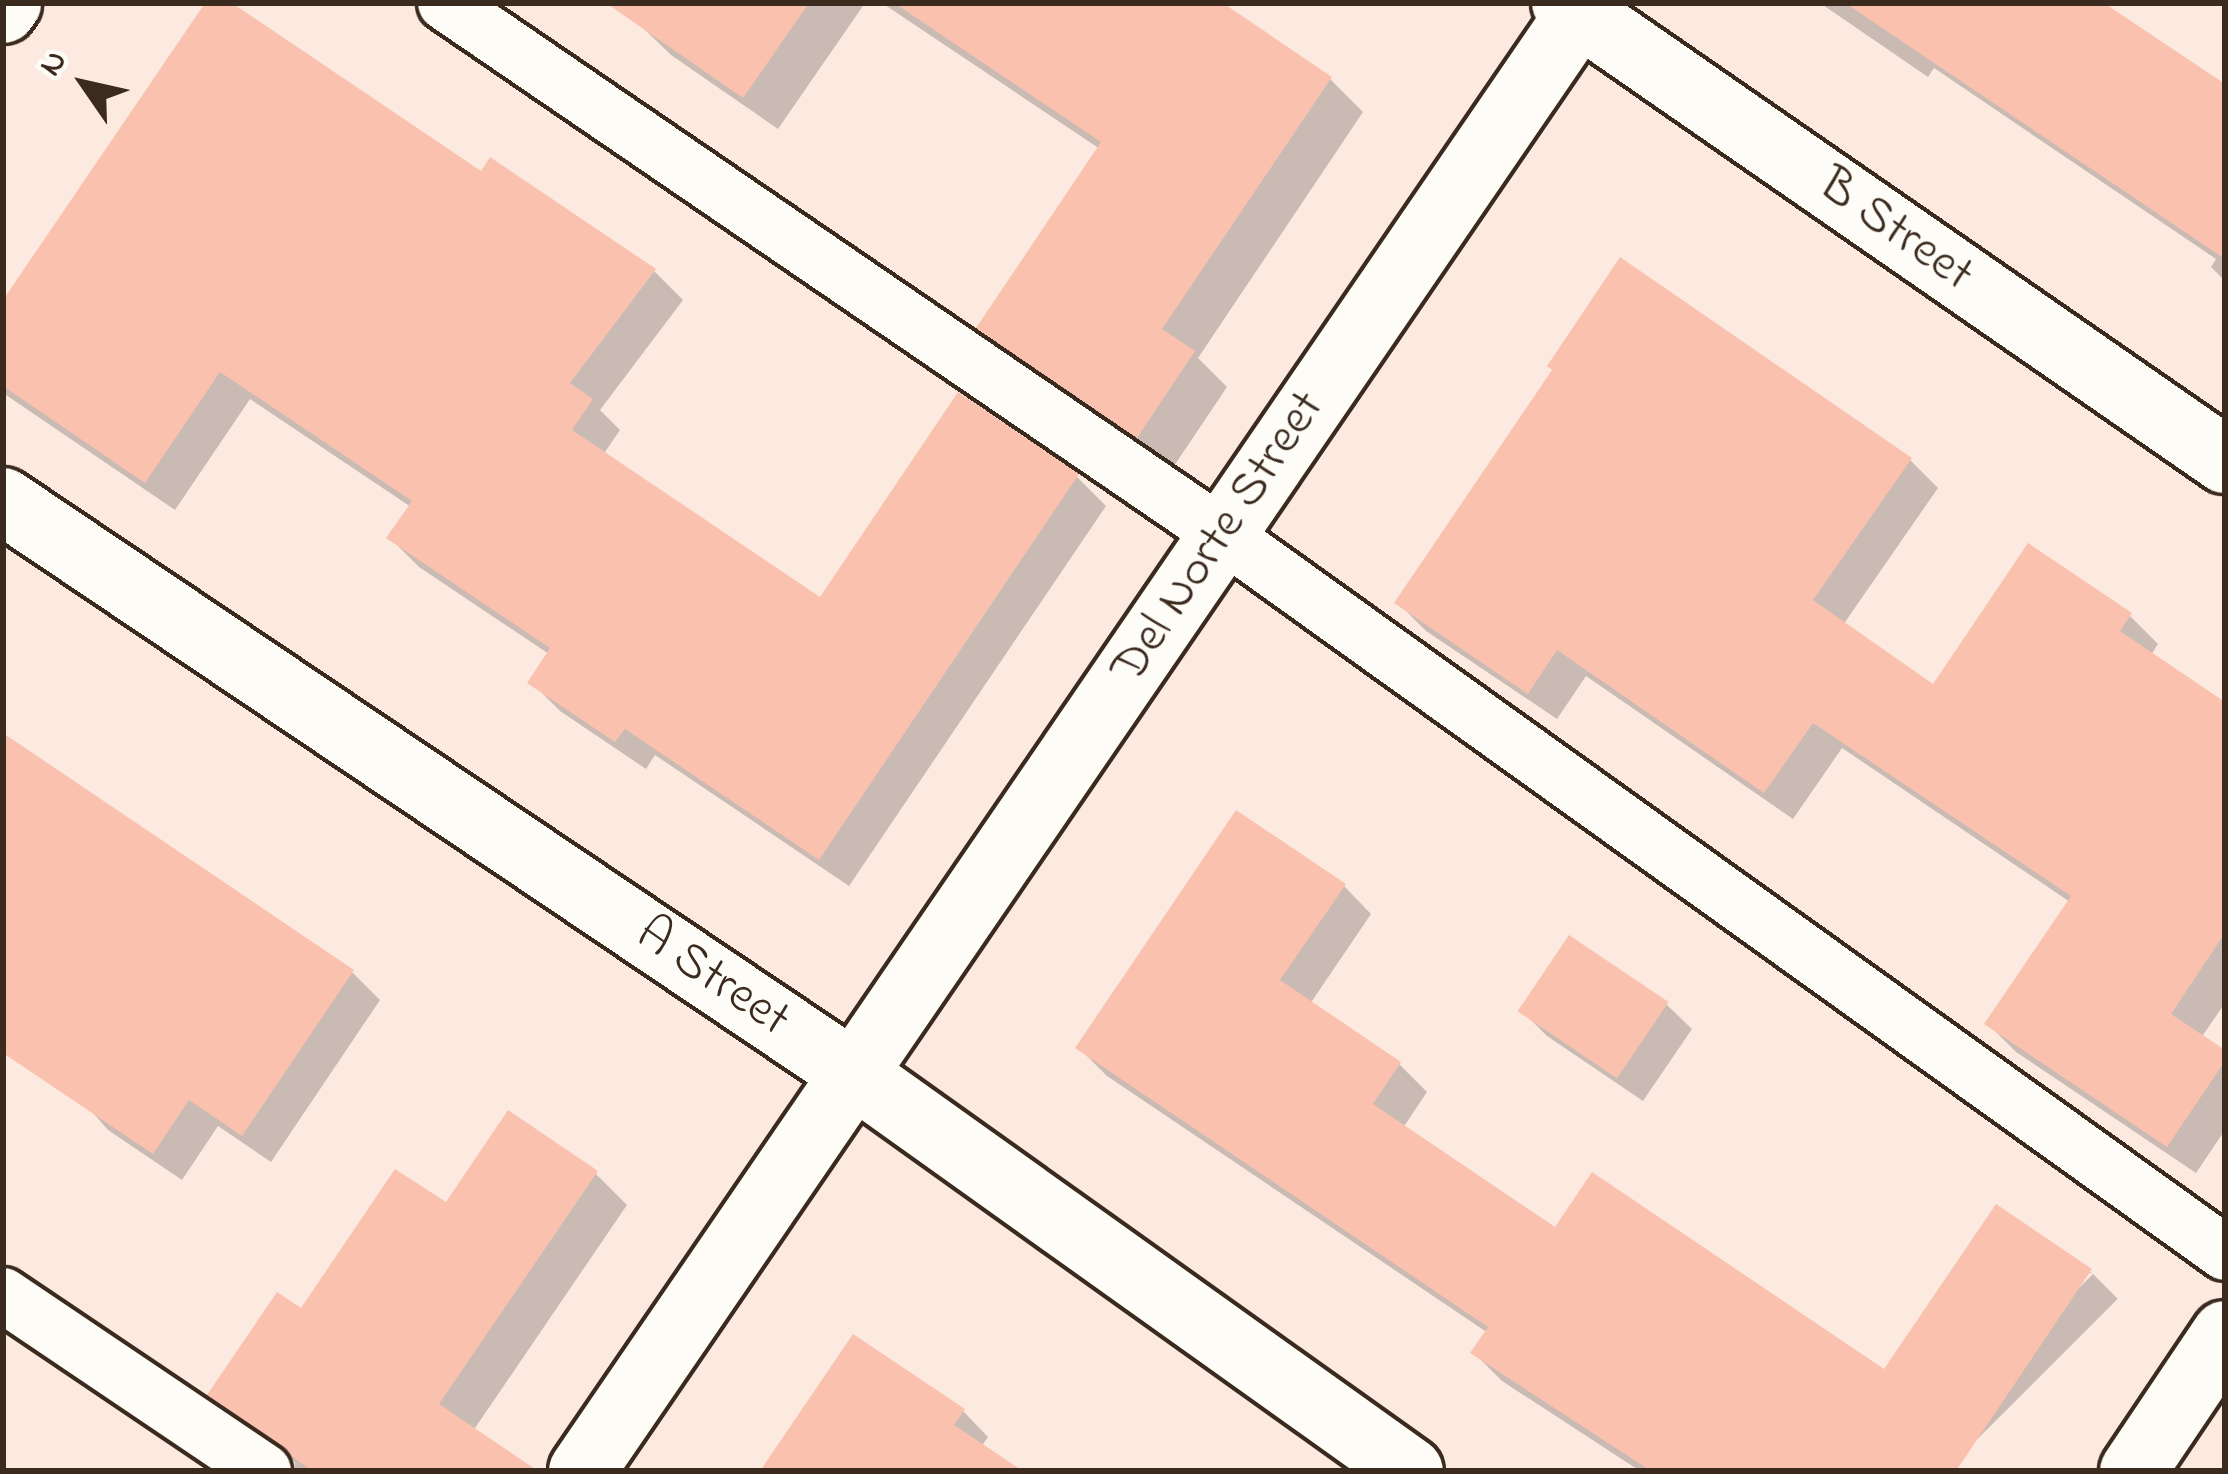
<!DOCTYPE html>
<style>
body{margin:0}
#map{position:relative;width:2228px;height:1474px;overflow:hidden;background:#fceae1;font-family:"Indie Flower",sans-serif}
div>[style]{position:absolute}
.shadow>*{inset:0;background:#0003;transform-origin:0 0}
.building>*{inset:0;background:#f9c1ae;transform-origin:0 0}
.roads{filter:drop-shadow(3px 0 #3b2a1e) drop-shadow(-3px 0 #3b2a1e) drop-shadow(0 3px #3b2a1e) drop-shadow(0 -3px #3b2a1e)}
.lane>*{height:54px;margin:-27px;padding:0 27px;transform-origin:27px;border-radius:27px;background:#fdfcf7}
.street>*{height:66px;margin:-33px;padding:0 33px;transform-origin:33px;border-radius:33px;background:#fdfcf7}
.secondary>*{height:66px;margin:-33px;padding:0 33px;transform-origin:33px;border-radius:33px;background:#fdfcf7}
span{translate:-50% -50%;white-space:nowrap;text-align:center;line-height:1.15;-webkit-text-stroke:9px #fdfcf7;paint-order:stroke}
.street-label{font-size:51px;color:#3b2a1e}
.frame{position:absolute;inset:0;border:6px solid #3b2a1e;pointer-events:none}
.north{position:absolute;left:24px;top:24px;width:120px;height:120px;-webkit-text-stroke:9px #fdfcf7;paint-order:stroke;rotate:304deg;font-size:33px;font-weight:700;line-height:48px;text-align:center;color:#3b2a1e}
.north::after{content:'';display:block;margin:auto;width:42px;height:54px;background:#3b2a1e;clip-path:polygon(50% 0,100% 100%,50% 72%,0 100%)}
</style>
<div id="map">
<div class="shadow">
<div style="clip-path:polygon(208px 3px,227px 3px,482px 175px,654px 271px,683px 300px,600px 410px,620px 430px,603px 455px,821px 602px,1077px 477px,1106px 506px,849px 886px,655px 755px,646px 769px,560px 711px,531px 682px,549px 654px,419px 567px,390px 538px,411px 507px,250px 399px,175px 510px,3px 393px,3px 305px)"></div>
<div style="clip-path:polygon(650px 3px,865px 3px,778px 129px,671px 55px,637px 22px)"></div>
<div style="clip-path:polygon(882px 3px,1218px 3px,1330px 79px,1363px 112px,1198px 358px,1227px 387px,1172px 469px,1013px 360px,980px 327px,1100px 149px)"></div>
<div style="clip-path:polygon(1820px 3px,2099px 3px,2225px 88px,2225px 281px,2211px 267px,2216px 259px,1934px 68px,1928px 77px)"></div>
<div style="clip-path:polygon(1910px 460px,1938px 488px,1843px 625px,1934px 688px,2029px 547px,2130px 616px,2158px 644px,2151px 655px,2225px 705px,2225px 1003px,2201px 1038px,2225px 1054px,2225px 1130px,2196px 1173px,2016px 1052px,1988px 1024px,2070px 902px,1842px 748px,1793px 819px,1586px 676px,1557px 719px,1426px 631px,1398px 603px)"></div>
<div style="clip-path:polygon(3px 737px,352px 972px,380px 1000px,271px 1162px,218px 1126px,182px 1180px,108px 1130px,3px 1010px)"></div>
<div style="clip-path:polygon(1344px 886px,1371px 914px,1310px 1004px,1399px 1064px,1427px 1092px,1403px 1128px,1556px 1231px,1885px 1373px,1997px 1208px,2092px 1273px,2086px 1273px,1952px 1471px,1640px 1471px,1502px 1381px,1474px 1353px,1488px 1333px,1107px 1076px,1079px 1048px)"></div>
<div style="clip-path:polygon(1666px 1004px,1692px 1029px,1643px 1101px,1547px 1036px,1522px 1011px)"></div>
<div style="clip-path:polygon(596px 1174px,627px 1205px,473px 1431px,504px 1471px,295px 1471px,295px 1462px,242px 1426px,211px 1394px,302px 1312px,446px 1207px)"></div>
<div style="left:2093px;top:1274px;width:35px;height:238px;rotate:45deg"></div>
<div style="clip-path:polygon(963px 1411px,988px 1437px,981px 1447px,1016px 1471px,764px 1471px)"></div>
</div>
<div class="building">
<div style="clip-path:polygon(205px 3px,232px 3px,481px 171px,490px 157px,656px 269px,570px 383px,593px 399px,572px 430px,820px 597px,958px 392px,1079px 474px,819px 860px,625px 729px,615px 742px,527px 683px,550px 648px,386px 538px,412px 501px,220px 372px,145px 483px,3px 386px,3px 300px)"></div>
<div style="clip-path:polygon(606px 3px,809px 3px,743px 98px)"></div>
<div style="clip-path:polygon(894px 3px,1223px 3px,1332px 77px,1162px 329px,1195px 351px,1137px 438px,976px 328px,1101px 142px)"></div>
<div style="clip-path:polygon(1845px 3px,2104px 3px,2225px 84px,2225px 259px)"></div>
<div style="clip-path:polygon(1620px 257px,1912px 458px,1813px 600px,1933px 684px,2028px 543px,2132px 613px,2120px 631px,2225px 702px,2225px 933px,2171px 1014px,2225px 1050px,2225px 1061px,2167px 1147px,1984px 1024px,2071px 896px,1813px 723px,1764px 793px,1557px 650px,1528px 694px,1394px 603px,1552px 370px,1547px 366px)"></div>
<div style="clip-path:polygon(3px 733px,354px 970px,242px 1136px,189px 1100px,153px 1154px,3px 1053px)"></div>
<div style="clip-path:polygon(1236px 810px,1346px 884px,1280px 980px,1401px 1062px,1373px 1104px,1555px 1227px,1592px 1172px,1884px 1369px,1996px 1204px,2092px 1269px,1956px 1471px,1651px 1471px,1470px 1353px,1488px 1327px,1075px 1048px)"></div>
<div style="left:1569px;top:935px;width:120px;height:92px;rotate:34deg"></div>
<div style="clip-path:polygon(508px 1110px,598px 1171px,439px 1404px,538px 1471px,312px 1471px,207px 1395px,277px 1292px,301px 1308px,395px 1169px,446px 1202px)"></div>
<div style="clip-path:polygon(853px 1334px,965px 1409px,954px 1425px,1023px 1471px,760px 1471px)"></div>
</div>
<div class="roads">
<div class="lane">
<div style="left:445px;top:3px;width:941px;rotate:34.35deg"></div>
<div style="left:1222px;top:534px;width:1234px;rotate:35.63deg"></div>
<div style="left:3px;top:1295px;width:315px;rotate:34deg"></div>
</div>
<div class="street">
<div style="left:1565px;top:3px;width:803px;rotate:34.7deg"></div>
<div style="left:3px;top:501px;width:1026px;rotate:33.95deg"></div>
<div style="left:854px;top:1074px;width:683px;rotate:35.53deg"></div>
<div style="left:582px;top:1471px;width:1778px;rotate:-55.63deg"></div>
<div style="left:2133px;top:1471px;width:165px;rotate:-56.1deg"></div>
</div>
<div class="secondary">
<div style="left:3px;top:10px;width:9px;rotate:-54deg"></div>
</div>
</div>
<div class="street-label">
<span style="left:1895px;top:231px;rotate:35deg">B Street</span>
<span style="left:1219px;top:538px;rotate:-56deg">Del Norte Street</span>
<span style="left:712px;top:978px;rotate:34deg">A Street</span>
</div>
<div class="frame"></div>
<div class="north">N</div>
</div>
